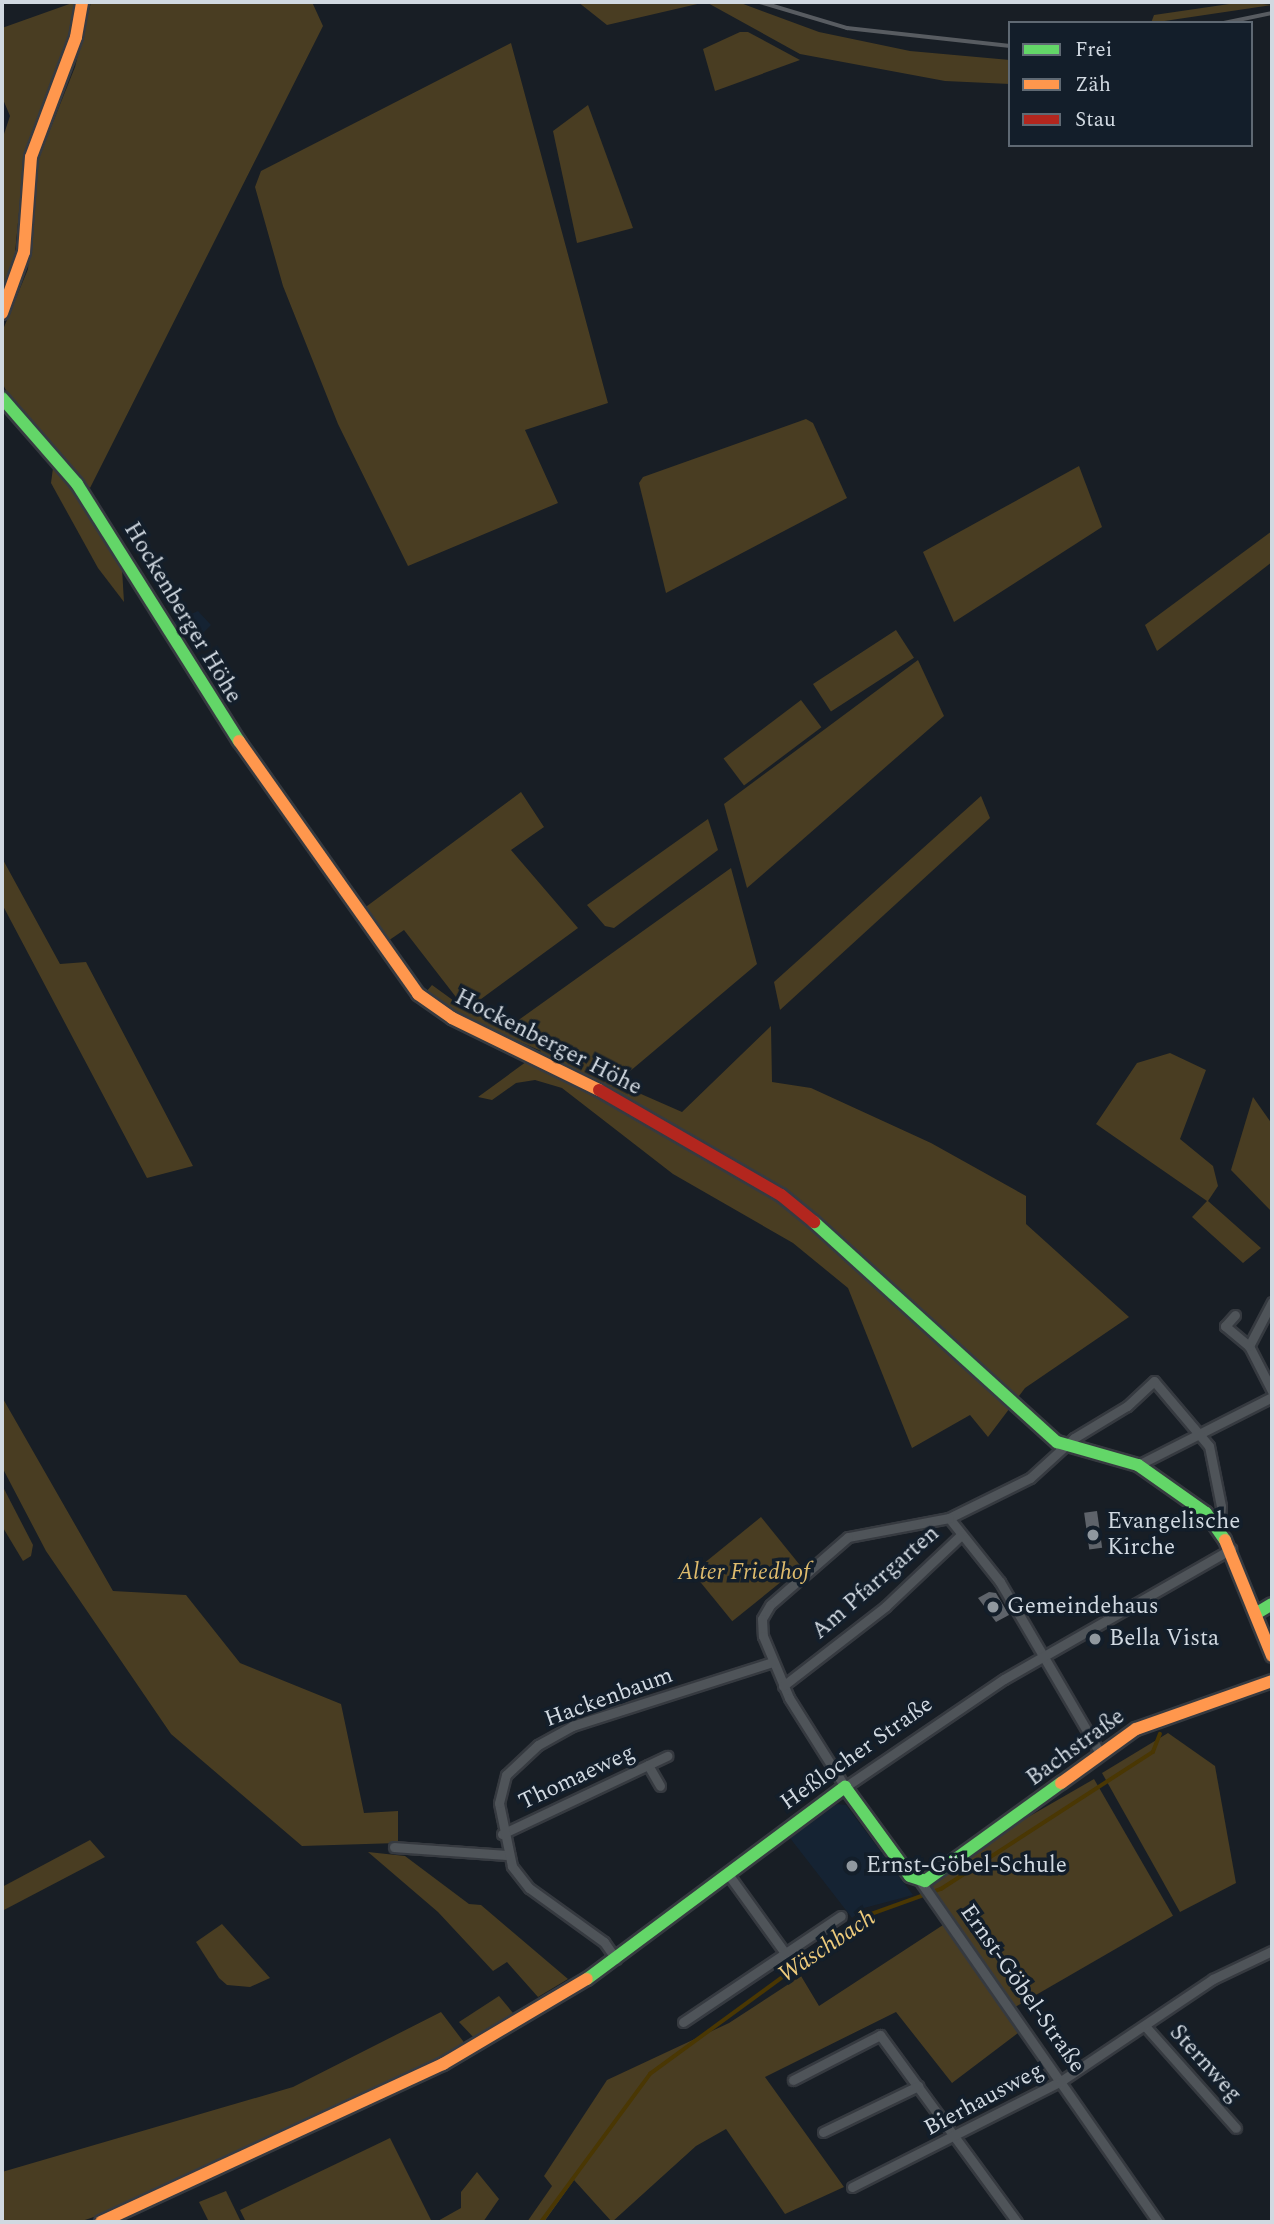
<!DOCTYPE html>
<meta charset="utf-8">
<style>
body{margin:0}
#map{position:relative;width:1274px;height:2224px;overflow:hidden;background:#181e25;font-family:Spectral,serif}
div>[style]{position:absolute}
.built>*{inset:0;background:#152333}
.green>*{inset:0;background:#493d22;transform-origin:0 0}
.stream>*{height:3.5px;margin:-1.75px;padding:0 1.75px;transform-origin:1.75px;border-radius:1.75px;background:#4a3703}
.building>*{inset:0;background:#5e636a;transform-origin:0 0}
.roads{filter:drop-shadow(2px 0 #363a40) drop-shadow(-2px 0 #363a40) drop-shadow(0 2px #363a40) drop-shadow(0 -2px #363a40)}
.street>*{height:9px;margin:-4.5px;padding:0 4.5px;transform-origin:4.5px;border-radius:4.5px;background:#4f5459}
.fast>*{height:12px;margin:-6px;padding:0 6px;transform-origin:6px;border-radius:6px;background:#63d668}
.slow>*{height:12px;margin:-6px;padding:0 6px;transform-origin:6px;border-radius:6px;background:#ff974d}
.jam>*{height:12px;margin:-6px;padding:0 6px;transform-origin:6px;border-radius:6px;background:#b3261e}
.rail>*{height:3.5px;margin:-1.75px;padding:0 1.75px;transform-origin:1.75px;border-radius:1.75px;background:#585c61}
.dots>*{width:19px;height:19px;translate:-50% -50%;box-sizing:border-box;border:4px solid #131e2a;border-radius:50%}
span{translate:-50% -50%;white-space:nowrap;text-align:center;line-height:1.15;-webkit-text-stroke:7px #131e2a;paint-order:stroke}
.street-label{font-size:23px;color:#d1d9e1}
.poi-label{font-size:23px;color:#d1d9e1}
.left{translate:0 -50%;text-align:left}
.park-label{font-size:23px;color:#debb6d;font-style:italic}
.water-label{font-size:24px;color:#edca7b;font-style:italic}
.frame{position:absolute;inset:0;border:4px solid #d1d9e1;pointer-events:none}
.legend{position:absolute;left:1008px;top:21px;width:245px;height:126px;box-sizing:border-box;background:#131e2a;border:2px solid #5f6973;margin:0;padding:9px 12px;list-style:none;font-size:21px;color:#d1d9e1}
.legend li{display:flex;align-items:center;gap:14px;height:35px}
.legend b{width:35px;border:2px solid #5f6973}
</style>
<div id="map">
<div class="built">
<div style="clip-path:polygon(198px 611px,211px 625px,203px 633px,179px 639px,171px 623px)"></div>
<div style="clip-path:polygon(837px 1804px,846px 1805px,913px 1895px,864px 1908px,852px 1918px,790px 1838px)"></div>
</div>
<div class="green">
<div style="clip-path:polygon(75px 2px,65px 53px,25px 152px,14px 263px,2px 298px,2px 140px,10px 116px,2px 97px,2px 28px)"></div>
<div style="clip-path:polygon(91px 2px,312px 2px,323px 26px,90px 488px,10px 399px,2px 382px,2px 332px,28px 269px,35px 167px,75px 67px)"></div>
<div style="clip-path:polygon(578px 2px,738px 2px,819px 32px,910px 51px,1010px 60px,1010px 84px,945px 81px,800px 54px,706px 2px,607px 25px)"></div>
<div style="clip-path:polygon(1243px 2px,1272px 5px,1151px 23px,1154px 15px)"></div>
<div style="clip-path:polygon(740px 32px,748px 32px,800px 60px,715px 91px,703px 49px)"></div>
<div style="clip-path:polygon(511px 43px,608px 403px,525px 430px,558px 503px,408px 566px,338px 424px,283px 286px,255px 187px,261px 171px)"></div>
<div style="clip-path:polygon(588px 105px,633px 228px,577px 243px,553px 131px)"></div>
<div style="clip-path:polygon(806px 419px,813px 423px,847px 498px,666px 593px,639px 483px,643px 477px)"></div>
<div style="clip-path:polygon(1079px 466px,1102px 527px,954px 622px,923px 552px)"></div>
<div style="clip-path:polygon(53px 468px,83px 503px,122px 569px,124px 602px,98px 568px,51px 483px)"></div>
<div style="clip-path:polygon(1272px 531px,1272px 562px,1157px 651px,1145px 625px)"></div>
<div style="left:896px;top:630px;width:33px;height:99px;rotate:57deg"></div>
<div style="clip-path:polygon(918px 660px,944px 716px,747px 888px,724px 804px)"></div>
<div style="left:801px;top:700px;width:34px;height:97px;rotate:53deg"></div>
<div style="clip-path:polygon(521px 792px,544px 827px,511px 850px,578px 928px,477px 1002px,459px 1001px,404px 930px,385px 943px,363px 909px)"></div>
<div style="clip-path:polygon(981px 796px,990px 818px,780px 1010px,774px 982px)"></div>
<div style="clip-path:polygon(708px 819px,718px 850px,614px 928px,605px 926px,587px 905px)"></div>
<div style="clip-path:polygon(2px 858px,60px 964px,86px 962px,193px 1166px,147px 1178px,2px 904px)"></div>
<div style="clip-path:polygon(731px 868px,757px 964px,616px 1083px,682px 1112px,771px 1026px,772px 1082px,811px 1088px,931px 1143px,1026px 1196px,1026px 1224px,1129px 1317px,1025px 1388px,988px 1437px,970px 1415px,912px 1448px,848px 1288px,793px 1243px,673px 1174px,562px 1088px,535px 1080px,516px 1083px,492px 1100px,478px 1097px,541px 1051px,465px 1018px,426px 992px,432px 985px,472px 1014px,513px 1024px)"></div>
<div style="clip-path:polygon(1170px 1053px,1206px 1070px,1180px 1139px,1213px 1166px,1218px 1186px,1208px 1201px,1261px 1248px,1243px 1263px,1192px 1217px,1207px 1201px,1096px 1124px,1137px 1063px)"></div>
<div style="clip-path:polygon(1253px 1097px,1272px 1124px,1272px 1212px,1231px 1170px)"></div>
<div style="clip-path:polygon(2px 1397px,113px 1591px,186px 1595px,240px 1663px,341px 1704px,364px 1813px,398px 1811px,398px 1843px,302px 1846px,171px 1734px,46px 1551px,2px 1467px)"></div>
<div style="clip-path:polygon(2px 1485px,33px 1545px,31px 1556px,23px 1561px,2px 1526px)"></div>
<div style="left:761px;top:1517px;width:63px;height:88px;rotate:51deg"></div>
<div style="clip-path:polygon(1168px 1733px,1215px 1766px,1236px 1883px,1180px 1912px,1102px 1773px)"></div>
<div style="left:1094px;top:1779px;width:158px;height:196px;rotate:60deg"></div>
<div style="clip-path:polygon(90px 1840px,105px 1857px,2px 1911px,2px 1887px)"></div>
<div style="clip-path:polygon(368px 1852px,405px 1856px,469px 1904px,481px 1905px,568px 1979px,538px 1997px,507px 1962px,493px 1971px,438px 1912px)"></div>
<div style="clip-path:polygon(222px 1924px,270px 1978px,250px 1987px,227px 1985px,219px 1978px,196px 1942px)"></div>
<div style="clip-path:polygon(943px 1925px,1018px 2033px,952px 2083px,896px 2012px,765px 2077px,844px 2187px,785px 2214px,726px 2129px,696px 2146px,612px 2222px,574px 2180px,544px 2222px,527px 2222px,552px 2186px,544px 2176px,607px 2080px,729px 2023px,801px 1976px,819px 2006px)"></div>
<div style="clip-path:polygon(499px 1996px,513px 2013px,475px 2039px,459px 2022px)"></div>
<div style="clip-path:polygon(441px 2012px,466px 2045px,391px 2085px,147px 2199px,79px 2222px,2px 2222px,2px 2172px,293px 2087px)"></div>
<div style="clip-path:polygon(390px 2138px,432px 2222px,246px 2222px,240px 2210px)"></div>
<div style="clip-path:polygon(477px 2172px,499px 2199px,483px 2222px,436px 2222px,461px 2208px,461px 2192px)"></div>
<div style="clip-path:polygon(226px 2191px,241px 2222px,209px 2222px,199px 2202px)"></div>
</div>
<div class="stream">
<div style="left:541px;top:2222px;width:184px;rotate:-53.6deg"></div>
<div style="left:650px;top:2074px;width:268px;rotate:-36.2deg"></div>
<div style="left:866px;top:1916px;width:80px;rotate:-19.8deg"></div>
<div style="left:941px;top:1889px;width:252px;rotate:-32.9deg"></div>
<div style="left:1153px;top:1752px;width:19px;rotate:-69deg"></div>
</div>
<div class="building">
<div style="left:1097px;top:1511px;width:37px;height:13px;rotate:82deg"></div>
<div style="clip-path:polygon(989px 1592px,996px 1593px,1009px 1615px,996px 1622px,978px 1598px)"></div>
</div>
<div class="roads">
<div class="street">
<div style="left:1272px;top:1302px;width:50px;rotate:117.6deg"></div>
<div style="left:1249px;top:1346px;width:51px;rotate:62.9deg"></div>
<div style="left:1235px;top:1315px;width:15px;rotate:132deg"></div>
<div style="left:1225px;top:1326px;width:31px;rotate:40deg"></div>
<div style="left:1138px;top:1465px;width:150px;rotate:-26.9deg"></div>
<div style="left:949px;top:1518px;width:82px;rotate:51.4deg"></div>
<div style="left:1000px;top:1582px;width:198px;rotate:59.7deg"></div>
<div style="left:1219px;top:1529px;width:23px;rotate:-85deg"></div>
<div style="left:1221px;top:1506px;width:61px;rotate:-101.3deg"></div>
<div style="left:1209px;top:1446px;width:85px;rotate:-130.2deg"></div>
<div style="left:1154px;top:1381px;width:37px;rotate:137deg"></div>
<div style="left:1127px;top:1406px;width:62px;rotate:148.9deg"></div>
<div style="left:1074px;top:1438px;width:59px;rotate:137.7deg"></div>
<div style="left:1030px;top:1478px;width:90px;rotate:153.7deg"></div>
<div style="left:949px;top:1518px;width:103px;rotate:169.3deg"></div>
<div style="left:848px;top:1537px;width:103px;rotate:138.9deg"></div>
<div style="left:770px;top:1605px;width:16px;rotate:120deg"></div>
<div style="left:762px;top:1619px;width:17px;rotate:87deg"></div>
<div style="left:763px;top:1636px;width:67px;rotate:67.2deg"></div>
<div style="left:789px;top:1698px;width:105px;rotate:57.8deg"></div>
<div style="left:845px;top:1787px;width:192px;rotate:-34.2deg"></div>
<div style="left:1004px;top:1679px;width:262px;rotate:-29.8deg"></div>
<div style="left:783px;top:1686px;width:130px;rotate:-37.8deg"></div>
<div style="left:886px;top:1606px;width:103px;rotate:-43.4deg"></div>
<div style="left:648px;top:1765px;width:24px;rotate:60deg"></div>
<div style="left:502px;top:1834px;width:183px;rotate:-25.3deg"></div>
<div style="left:394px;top:1847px;width:112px;rotate:4.1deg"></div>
<div style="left:728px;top:1874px;width:97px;rotate:54.2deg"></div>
<div style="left:920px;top:1881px;width:416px;rotate:55.1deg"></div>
<div style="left:616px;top:1959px;width:21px;rotate:-125deg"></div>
<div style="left:604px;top:1942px;width:92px;rotate:-144.2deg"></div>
<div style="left:529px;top:1888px;width:28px;rotate:-128deg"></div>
<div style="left:512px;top:1866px;width:64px;rotate:-101.7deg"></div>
<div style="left:499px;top:1803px;width:29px;rotate:-76deg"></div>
<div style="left:506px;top:1775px;width:44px;rotate:-43.2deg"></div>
<div style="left:538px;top:1745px;width:39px;rotate:-29deg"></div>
<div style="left:572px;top:1726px;width:211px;rotate:-17.7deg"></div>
<div style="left:683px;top:2022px;width:190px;rotate:-33.9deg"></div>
<div style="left:1146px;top:2027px;width:135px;rotate:48.3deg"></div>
<div style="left:793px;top:2080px;width:98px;rotate:-27.3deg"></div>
<div style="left:880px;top:2035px;width:232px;rotate:53.8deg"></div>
<div style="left:823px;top:2132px;width:106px;rotate:-25.8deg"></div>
<div style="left:852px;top:2187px;width:234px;rotate:-26.9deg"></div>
<div style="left:1061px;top:2081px;width:183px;rotate:-33.9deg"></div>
<div style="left:1213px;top:1979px;width:65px;rotate:-25.4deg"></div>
</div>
<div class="fast">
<div style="left:2px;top:398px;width:114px;rotate:48.9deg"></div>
<div style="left:77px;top:484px;width:304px;rotate:57.8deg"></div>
<div style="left:814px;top:1222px;width:328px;rotate:42.2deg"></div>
<div style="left:1057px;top:1442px;width:84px;rotate:15.9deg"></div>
<div style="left:1138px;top:1465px;width:83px;rotate:35.2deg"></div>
<div style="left:1206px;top:1513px;width:33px;rotate:55deg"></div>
<div style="left:1257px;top:1613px;width:17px;rotate:-31deg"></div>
<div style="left:587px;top:1979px;width:322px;rotate:-36.7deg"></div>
<div style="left:845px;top:1787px;width:110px;rotate:53.9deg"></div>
<div style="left:910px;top:1876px;width:16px;rotate:18deg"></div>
<div style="left:925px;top:1881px;width:168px;rotate:-35.8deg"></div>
</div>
<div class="slow">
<div style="left:2px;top:313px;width:65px;rotate:-70.2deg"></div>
<div style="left:24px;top:252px;width:95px;rotate:-85.8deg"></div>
<div style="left:31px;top:157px;width:128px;rotate:-69.4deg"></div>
<div style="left:76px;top:37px;width:36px;rotate:-80deg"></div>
<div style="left:239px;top:741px;width:310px;rotate:54.7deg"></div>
<div style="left:418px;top:994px;width:42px;rotate:35.2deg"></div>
<div style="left:452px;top:1018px;width:164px;rotate:26.1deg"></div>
<div style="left:1225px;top:1540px;width:125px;rotate:67.9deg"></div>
<div style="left:1061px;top:1783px;width:92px;rotate:-35.8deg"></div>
<div style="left:1136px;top:1729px;width:144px;rotate:-19.4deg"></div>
<div style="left:101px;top:2222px;width:377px;rotate:-24.8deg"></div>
<div style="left:443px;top:2064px;width:167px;rotate:-30.6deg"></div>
</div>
<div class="jam">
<div style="left:599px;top:1090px;width:210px;rotate:30deg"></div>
<div style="left:781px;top:1195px;width:43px;rotate:39.3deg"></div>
</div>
</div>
<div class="rail">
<div style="left:760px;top:2px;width:91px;rotate:16.6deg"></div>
<div style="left:847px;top:28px;width:164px;rotate:6.3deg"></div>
<div style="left:1224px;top:23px;width:49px;rotate:-11.8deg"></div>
</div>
<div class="dots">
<div style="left:1093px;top:1535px;background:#90989f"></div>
<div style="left:993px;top:1607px;background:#90989f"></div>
<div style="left:1095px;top:1639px;background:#90989f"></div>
<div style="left:852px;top:1866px;background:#90989f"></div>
</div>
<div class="street-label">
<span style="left:182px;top:613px;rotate:59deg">Hockenberger Höhe</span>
<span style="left:548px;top:1043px;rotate:27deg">Hockenberger Höhe</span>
<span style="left:876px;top:1583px;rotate:-41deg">Am Pfarrgarten</span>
<span style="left:609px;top:1698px;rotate:-20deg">Hackenbaum</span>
<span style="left:1076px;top:1748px;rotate:-36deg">Bachstraße</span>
<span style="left:857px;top:1754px;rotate:-35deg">Heßlocher Straße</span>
<span style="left:577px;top:1778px;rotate:-25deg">Thomaeweg</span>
<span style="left:1022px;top:1989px;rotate:55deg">Ernst-Göbel-Straße</span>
<span style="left:1205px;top:2064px;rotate:48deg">Sternweg</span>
<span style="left:984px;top:2100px;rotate:-28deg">Bierhausweg</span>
</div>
<div class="poi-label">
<span class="left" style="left:1107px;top:1535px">Evangelische<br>Kirche</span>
<span class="left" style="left:1007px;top:1607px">Gemeindehaus</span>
<span class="left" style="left:1109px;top:1639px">Bella Vista</span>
<span class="left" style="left:866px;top:1866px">Ernst-Göbel-Schule</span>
</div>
<div class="park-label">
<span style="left:744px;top:1573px">Alter Friedhof</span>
</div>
<div class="water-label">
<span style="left:827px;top:1947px;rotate:-34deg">Wäschbach</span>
</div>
<div class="frame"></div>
<ul class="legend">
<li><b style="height:9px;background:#63d668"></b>Frei</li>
<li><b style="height:9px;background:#ff974d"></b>Zäh</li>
<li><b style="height:9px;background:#b3261e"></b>Stau</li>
</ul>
</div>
